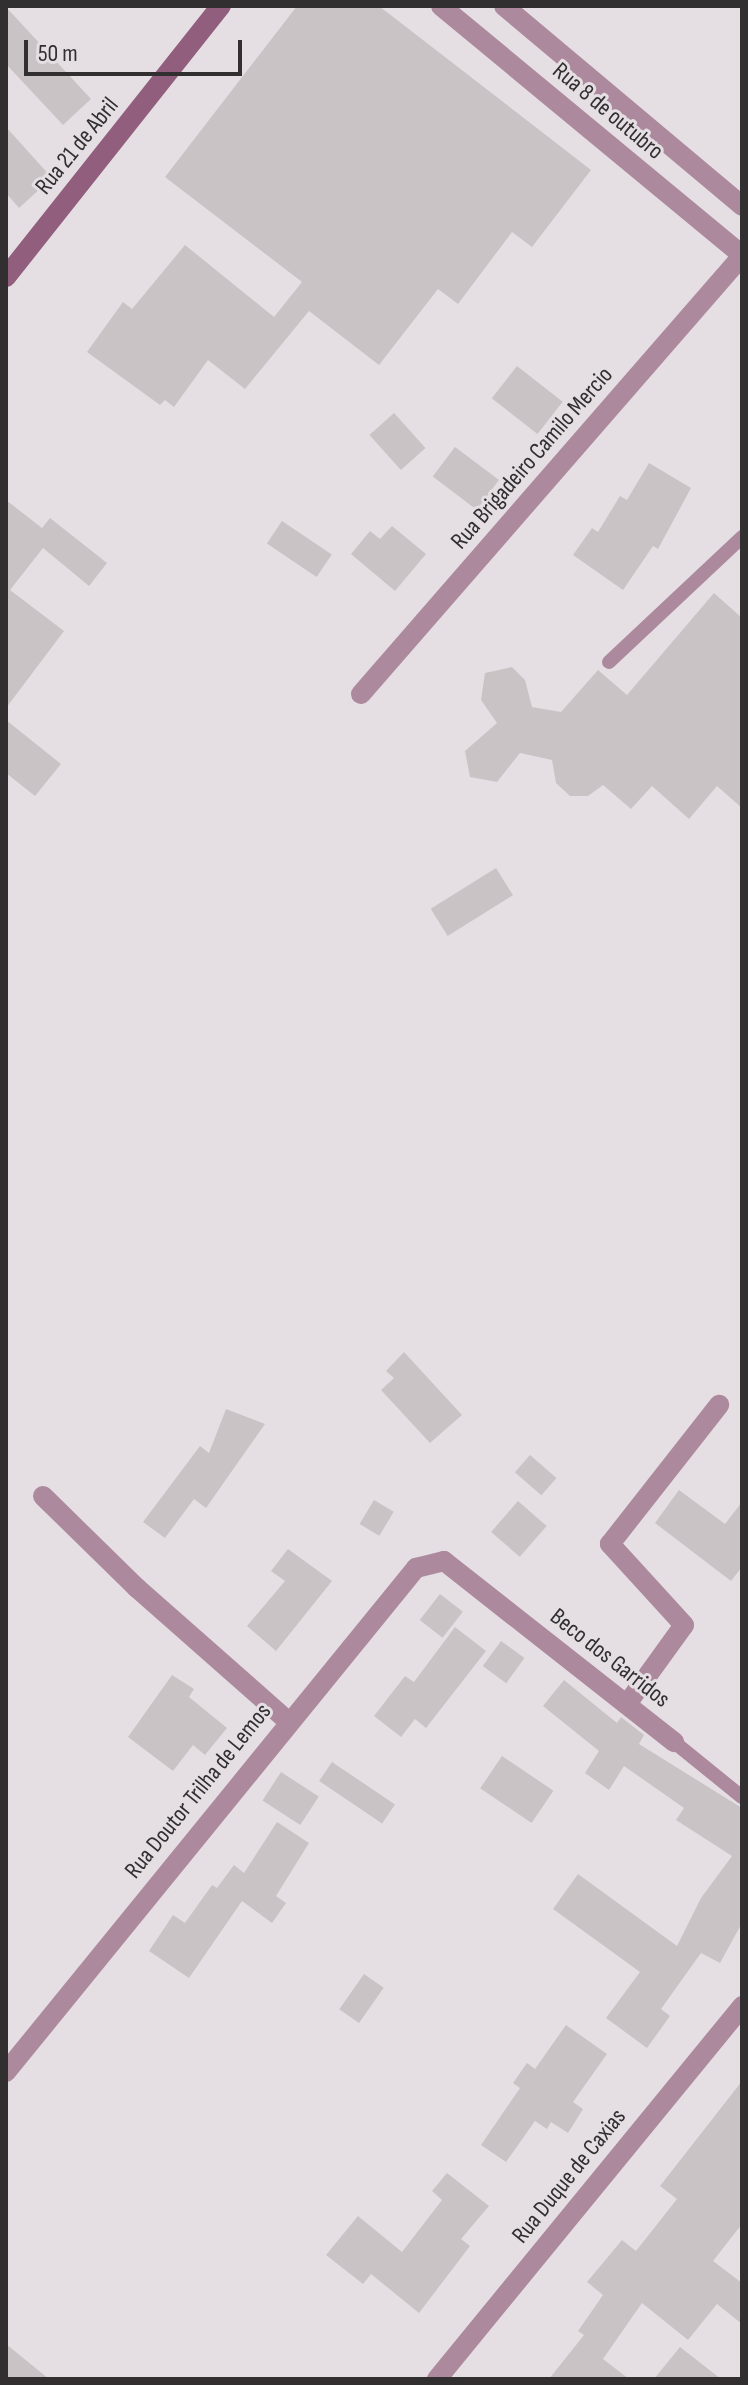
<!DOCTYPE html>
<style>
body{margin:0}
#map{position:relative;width:748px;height:2385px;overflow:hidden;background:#e5dfe3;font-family:"Sofia Sans Condensed",sans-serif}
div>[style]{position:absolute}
.building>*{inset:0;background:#c9c3c6;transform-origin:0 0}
.lane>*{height:14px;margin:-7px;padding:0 7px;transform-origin:7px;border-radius:7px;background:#ad899e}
.street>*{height:20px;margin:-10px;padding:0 10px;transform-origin:10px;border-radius:10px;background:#ad899e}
.secondary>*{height:20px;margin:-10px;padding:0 10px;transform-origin:10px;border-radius:10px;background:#915e7d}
span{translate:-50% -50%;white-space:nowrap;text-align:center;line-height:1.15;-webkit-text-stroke:6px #e5dfe3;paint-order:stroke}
.street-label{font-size:24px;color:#312f30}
.frame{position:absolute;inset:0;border:8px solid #312f30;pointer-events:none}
.scale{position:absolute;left:24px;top:40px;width:218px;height:36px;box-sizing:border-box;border:4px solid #312f30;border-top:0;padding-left:10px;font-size:24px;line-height:28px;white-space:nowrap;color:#312f30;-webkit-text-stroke:6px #e5dfe3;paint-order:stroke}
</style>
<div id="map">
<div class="building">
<div style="clip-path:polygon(297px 6px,379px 6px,591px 170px,532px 247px,512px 232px,458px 304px,438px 289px,379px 365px,309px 311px,245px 389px,208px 360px,174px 407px,165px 400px,160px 405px,87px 352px,123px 302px,132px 309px,185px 245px,274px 317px,302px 282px,165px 177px)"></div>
<div style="clip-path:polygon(6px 7px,91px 99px,63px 125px,6px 64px)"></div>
<div style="clip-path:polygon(6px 127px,52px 178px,19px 208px,6px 193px)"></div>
<div style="left:517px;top:366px;width:58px;height:41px;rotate:38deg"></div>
<div style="left:394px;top:413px;width:47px;height:33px;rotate:48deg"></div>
<div style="left:455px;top:447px;width:55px;height:37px;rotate:37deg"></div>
<div style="clip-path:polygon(649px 463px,691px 488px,658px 549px,653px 546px,623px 590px,573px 555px,592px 528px,598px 532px,620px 496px,627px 500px)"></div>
<div style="clip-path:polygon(6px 500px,42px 528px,50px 518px,107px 563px,89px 586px,43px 548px,10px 590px,64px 631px,6px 708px)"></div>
<div style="left:282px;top:521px;width:60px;height:27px;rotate:34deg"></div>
<div style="clip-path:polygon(392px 526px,426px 554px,395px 591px,351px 554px,370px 531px,380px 539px)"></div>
<div style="clip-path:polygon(714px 593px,742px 618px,742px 808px,717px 786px,689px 819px,652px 786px,631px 809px,603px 785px,588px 796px,570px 796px,556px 783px,552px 760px,520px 753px,497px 782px,470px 777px,465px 751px,497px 723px,481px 700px,485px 673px,512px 667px,525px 680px,532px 707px,561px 712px,598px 670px,627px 695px)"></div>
<div style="clip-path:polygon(6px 720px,61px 764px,35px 796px,6px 773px)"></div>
<div style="left:496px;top:868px;width:32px;height:77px;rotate:58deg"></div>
<div style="clip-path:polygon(404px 1352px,462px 1415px,430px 1443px,381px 1390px,394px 1378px,386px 1371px)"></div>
<div style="clip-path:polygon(226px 1409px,265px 1424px,206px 1508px,194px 1499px,165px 1538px,143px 1522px,200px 1446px,209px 1453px)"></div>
<div style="left:530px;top:1455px;width:35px;height:23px;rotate:41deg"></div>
<div style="clip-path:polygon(679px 1490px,725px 1524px,742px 1502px,742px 1567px,731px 1581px,655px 1523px)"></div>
<div style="left:374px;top:1500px;width:23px;height:28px;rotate:31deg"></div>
<div style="left:518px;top:1501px;width:38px;height:41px;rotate:41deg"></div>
<div style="clip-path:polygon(288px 1549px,332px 1581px,276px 1651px,247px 1626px,285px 1581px,271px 1571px)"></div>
<div style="left:440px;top:1594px;width:29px;height:33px;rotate:38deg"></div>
<div style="clip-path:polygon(455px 1627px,486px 1651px,426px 1728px,415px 1719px,401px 1737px,374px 1716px,405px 1676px,414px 1682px)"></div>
<div style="left:501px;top:1641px;width:29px;height:31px;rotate:36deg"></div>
<div style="clip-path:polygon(172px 1675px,194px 1689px,189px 1697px,227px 1728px,205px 1755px,193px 1745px,173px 1771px,128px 1737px)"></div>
<div style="clip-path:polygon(564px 1680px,617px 1723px,621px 1717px,644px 1735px,639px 1744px,742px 1808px,742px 1923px,720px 1963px,701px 1953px,661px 2009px,670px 2016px,647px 2048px,606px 2018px,640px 1972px,553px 1909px,578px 1874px,677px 1946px,701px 1898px,732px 1856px,676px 1820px,684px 1808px,624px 1766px,609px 1790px,585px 1773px,599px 1751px,543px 1706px)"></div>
<div style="left:502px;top:1756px;width:62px;height:39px;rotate:34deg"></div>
<div style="left:332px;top:1762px;width:76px;height:23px;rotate:34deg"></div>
<div style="left:281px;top:1772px;width:45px;height:34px;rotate:33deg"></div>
<div style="clip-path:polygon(277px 1822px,309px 1843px,276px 1896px,286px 1903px,272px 1923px,242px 1901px,189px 1978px,149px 1951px,173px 1915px,185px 1923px,212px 1885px,217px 1888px,234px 1865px,244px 1873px)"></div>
<div style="left:364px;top:1974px;width:24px;height:43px;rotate:35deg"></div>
<div style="clip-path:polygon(566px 2025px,607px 2054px,573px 2102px,583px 2109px,568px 2133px,551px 2122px,547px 2129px,535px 2121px,506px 2162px,481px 2145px,520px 2088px,513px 2083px,527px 2063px,535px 2069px)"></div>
<div style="clip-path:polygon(742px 2081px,742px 2224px,713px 2261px,742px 2283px,742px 2324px,717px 2304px,688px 2340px,642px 2303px,603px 2359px,629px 2379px,549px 2379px,584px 2335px,578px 2331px,603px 2295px,587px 2282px,622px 2240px,636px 2251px,677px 2199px,660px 2186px)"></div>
<div style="clip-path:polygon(447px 2173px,489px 2206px,461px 2239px,470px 2246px,419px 2313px,371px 2274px,363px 2284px,326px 2255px,358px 2216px,402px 2252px,442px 2200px,432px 2191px)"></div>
<div style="clip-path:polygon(6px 2344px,49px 2379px,6px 2379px)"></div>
<div style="clip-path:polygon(680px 2347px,721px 2379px,654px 2379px)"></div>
</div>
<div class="lane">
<div style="left:609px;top:662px;width:183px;rotate:-43.2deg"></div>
<div style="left:674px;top:1742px;width:87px;rotate:39deg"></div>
</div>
<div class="street">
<div style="left:441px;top:6px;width:391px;rotate:39.6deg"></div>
<div style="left:504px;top:6px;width:311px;rotate:40deg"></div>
<div style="left:361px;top:694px;width:581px;rotate:-48.98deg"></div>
<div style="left:43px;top:1496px;width:132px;rotate:44.4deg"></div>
<div style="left:137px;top:1588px;width:201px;rotate:41.4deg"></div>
<div style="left:627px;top:1704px;width:97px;rotate:-54.2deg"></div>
<div style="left:684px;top:1625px;width:110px;rotate:-132.4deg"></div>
<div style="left:610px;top:1544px;width:177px;rotate:-51.9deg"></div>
<div style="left:6px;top:2072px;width:650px;rotate:-50.87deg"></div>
<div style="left:416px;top:1568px;width:29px;rotate:-14deg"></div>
<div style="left:444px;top:1561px;width:293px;rotate:38.2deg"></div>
<div style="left:437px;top:2379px;width:482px;rotate:-50.7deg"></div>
</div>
<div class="secondary">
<div style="left:6px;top:277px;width:346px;rotate:-51.6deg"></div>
</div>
<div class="street-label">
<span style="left:608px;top:111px;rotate:40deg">Rua 8 de outubro</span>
<span style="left:77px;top:146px;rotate:-51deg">Rua 21 de Abril</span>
<span style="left:532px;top:458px;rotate:-49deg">Rua Brigadeiro Camilo Mercio</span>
<span style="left:610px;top:1658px;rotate:38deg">Beco dos Garridos</span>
<span style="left:198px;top:1791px;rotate:-51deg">Rua Doutor Trilha de Lemos</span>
<span style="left:569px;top:2176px;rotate:-51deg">Rua Duque de Caxias</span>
</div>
<div class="frame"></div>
<div class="scale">50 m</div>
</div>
